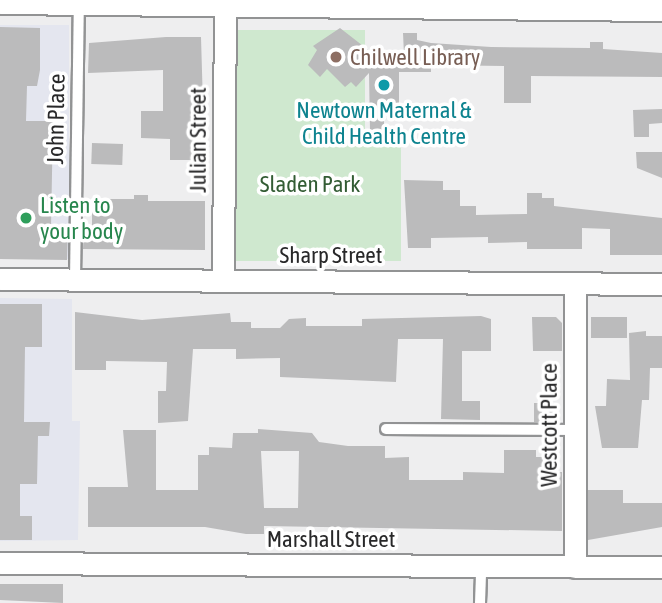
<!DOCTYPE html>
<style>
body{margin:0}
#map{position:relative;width:662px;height:603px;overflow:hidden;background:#eeeeef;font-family:"Asap Condensed",sans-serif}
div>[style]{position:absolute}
.built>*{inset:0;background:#e4e6ef;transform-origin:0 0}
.green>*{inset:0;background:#cfe8cf}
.building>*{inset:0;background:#bbbbbc;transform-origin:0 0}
.roads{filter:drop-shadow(2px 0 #929394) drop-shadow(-2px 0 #929394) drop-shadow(0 2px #929394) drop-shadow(0 -2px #929394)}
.service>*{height:10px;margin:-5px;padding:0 5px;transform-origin:5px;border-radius:5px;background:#fff}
.minor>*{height:21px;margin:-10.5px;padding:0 10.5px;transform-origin:10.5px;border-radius:10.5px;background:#fff}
.dots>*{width:19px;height:19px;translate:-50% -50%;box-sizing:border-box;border:4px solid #fff;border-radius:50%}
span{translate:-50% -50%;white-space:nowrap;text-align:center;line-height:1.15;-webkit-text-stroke:7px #fff;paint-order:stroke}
.education-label{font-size:23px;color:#785e54}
.left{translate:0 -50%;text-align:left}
.culture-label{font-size:23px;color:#0d838f}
.street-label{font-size:23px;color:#282829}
.park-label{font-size:23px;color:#335c34}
.leisure-label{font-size:23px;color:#27864d}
</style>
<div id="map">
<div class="built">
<div style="left:0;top:25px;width:69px;height:234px"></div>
<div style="clip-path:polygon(0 298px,72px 299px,72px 421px,80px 421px,78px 540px,0 541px)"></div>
</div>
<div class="green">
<div style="clip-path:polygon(236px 30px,365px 30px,365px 133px,401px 133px,401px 261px,235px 261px)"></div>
</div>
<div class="building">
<div style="clip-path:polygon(0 27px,40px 28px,40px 70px,37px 86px,27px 86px,26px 121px,53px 121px,51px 227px,68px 227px,67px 260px,0 259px)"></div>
<div style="clip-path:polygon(340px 28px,376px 56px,404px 55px,403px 33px,417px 33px,417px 40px,431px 43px,491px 47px,590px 48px,590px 42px,603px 42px,603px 49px,662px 53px,662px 77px,531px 76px,531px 103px,504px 103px,504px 66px,431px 65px,431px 72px,399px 72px,399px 105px,384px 105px,384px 131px,370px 131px,369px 73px,356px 87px,351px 82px,345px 87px,327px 69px,320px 77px,308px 65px,317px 50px,313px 46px)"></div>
<div style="clip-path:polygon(166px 37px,201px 37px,203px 105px,196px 105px,196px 160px,170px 160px,170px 139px,141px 138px,141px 111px,163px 111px,163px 70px,88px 73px,89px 43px)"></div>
<div style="clip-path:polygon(662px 109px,662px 123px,649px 124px,649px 137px,634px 137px,633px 110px)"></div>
<div style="left:92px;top:143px;width:31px;height:21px;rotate:2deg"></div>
<div style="clip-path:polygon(636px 152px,662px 152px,662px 178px,637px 168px)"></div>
<div style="clip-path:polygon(404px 180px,443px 181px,443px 190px,460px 190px,460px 206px,476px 206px,476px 215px,527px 214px,527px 193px,542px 193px,542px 198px,554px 198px,554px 206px,662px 218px,662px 255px,610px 255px,610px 229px,582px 228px,582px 249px,527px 249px,527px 242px,488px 243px,488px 237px,431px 238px,431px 248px,408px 248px)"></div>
<div style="clip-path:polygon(134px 195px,148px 195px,148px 201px,205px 201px,205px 250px,83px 249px,84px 228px,92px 228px,92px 199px,134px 199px)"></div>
<div style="clip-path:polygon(0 304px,42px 304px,42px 347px,25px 347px,24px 422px,50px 422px,49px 436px,38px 436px,37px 484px,20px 484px,20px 516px,32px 516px,32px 540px,0 540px)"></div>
<div style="clip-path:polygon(75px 312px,142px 320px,230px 313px,231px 322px,251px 322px,251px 328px,280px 328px,289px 319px,306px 318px,306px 326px,362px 326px,362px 319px,481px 316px,491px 319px,491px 351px,462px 351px,462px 401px,480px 401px,480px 420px,441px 419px,443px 339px,398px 339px,396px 382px,280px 377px,280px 358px,236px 359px,236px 349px,193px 349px,188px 421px,158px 423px,158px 391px,166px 391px,167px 362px,106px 361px,106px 370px,75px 370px)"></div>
<div style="clip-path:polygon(532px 317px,556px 317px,562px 323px,562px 351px,533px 351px)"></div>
<div style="left:591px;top:317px;width:36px;height:21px"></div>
<div style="clip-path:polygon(646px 331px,646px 336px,662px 336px,662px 368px,650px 368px,649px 400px,642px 400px,638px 448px,602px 448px,595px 406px,606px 406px,607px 379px,630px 380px,629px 333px)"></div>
<div style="left:555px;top:403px;width:19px;height:21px;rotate:90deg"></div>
<div style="clip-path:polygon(evenodd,258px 429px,312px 433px,319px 442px,348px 446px,385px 446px,385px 458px,409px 457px,409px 480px,463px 480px,463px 472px,504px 473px,504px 450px,536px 450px,536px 457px,552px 457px,552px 472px,562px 472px,562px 531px,264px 526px,264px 534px,246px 534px,205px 527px,88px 527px,88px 487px,128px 487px,123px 430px,156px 430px,156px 490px,198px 490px,198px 455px,209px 455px,209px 447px,232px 448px,233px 433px,258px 433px,258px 429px,261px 451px,299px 451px,298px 508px,264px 508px,261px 451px)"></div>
<div style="clip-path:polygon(588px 490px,623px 490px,623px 503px,662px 503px,662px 527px,588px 540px)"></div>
<div style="clip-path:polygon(0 584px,63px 584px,63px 603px,0 600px)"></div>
</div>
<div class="roads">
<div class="service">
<div style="left:75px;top:280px;width:277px;rotate:-89.2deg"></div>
<div style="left:386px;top:429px;width:189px;rotate:0.3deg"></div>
<div style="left:480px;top:603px;width:37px;rotate:-88deg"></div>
</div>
<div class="minor">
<div style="left:0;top:3px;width:662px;rotate:0.61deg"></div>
<div style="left:0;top:279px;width:662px;rotate:0.43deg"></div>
<div style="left:223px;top:281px;width:281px;rotate:-89.6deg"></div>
<div style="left:575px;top:283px;width:284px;rotate:90deg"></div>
<div style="left:0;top:563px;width:662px;rotate:0.35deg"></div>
</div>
</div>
<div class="dots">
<div style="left:336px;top:57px;background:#8d6e63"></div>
<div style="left:384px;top:85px;background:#0f9aa8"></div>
<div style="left:26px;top:218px;background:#2e9e5b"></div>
</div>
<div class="education-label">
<span class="left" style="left:350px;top:57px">Chilwell Library</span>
</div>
<div class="culture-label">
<span style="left:384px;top:123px">Newtown Maternal &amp;<br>Child Health Centre</span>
</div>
<div class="street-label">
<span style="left:56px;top:119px;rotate:-89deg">John Place</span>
<span style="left:198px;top:140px;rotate:-90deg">Julian Street</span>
<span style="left:331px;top:255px">Sharp Street</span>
<span style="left:549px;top:425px;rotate:-90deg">Westcott Place</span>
<span style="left:331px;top:539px">Marshall Street</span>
</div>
<div class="park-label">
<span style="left:310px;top:184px">Sladen Park</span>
</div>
<div class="leisure-label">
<span class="left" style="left:40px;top:218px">Listen to<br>your body</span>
</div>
</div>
